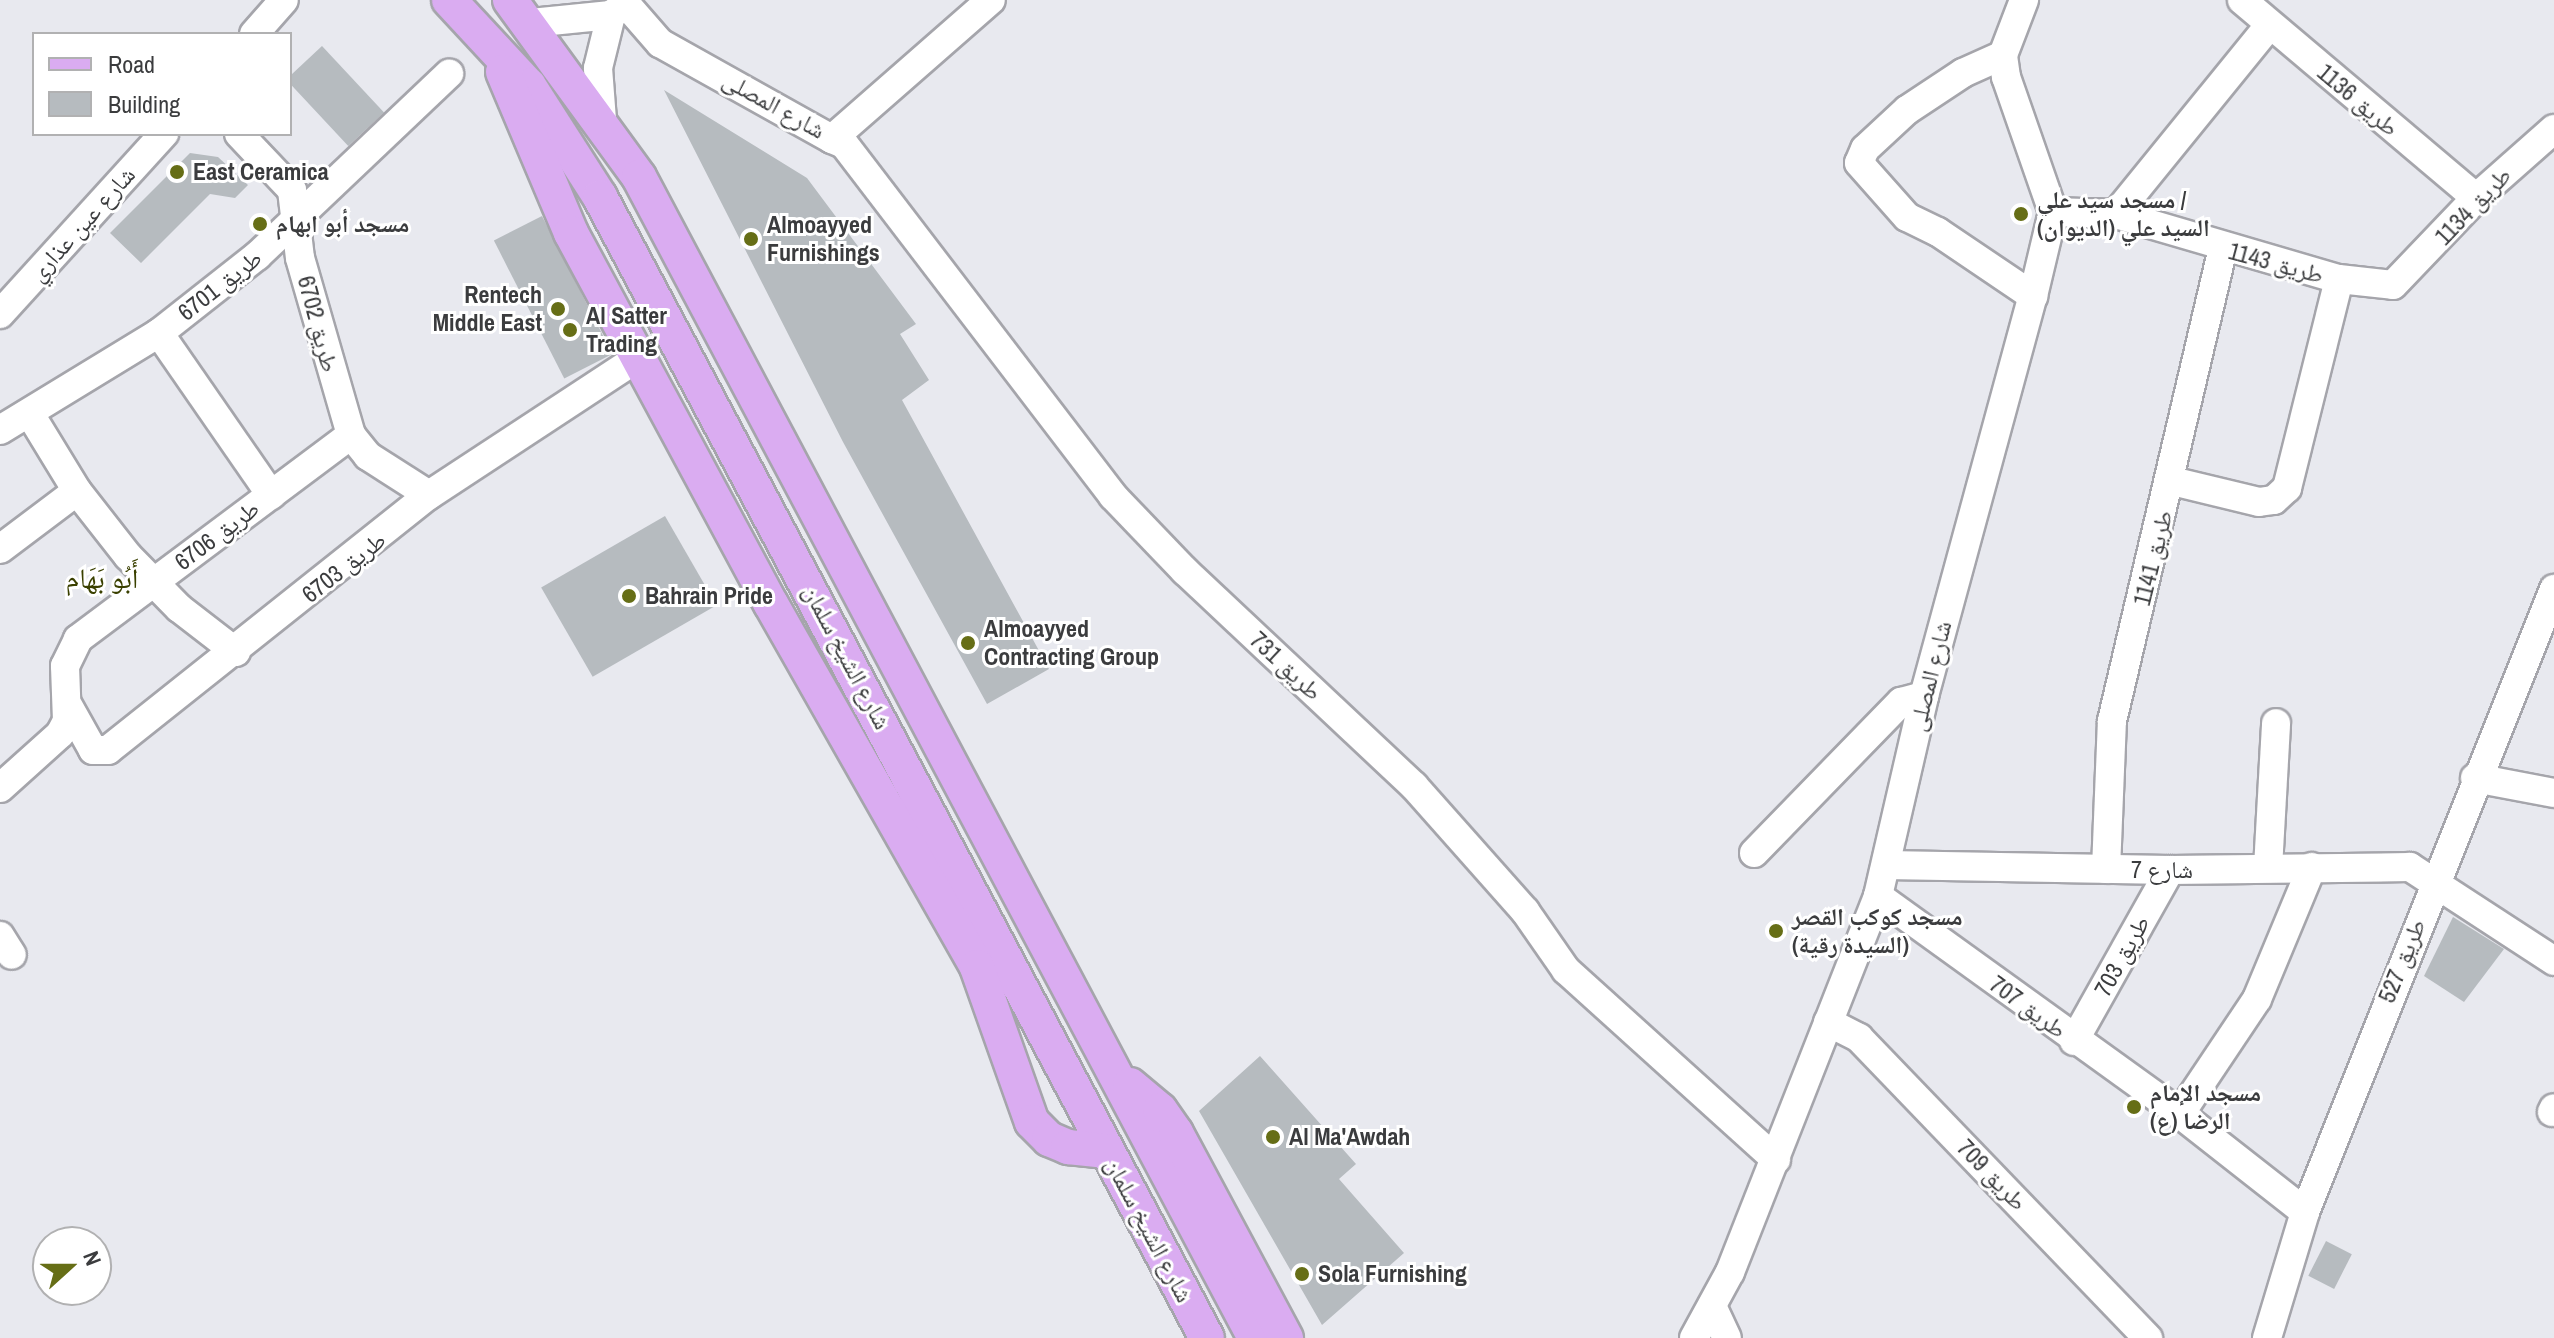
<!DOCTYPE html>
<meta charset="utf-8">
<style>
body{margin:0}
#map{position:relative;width:2554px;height:1338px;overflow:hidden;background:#e8e9ef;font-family:"Archivo Narrow","Noto Naskh Arabic",sans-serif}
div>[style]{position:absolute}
.building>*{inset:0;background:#b6bbbf;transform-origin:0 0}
.roads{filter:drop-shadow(2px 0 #a5a5ab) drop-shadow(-2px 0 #a5a5ab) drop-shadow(0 2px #a5a5ab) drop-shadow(0 -2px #a5a5ab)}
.minor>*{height:28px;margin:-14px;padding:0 14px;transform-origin:14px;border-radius:14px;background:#fff}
.major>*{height:34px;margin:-17px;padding:0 17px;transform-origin:17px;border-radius:17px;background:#daacf1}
.dots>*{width:22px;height:22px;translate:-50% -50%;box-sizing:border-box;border:4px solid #fff;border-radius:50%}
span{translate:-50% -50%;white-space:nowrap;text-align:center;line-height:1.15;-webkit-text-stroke:6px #fff;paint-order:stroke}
.street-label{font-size:24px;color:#3b3c3e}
.poi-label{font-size:24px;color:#3b3c3e;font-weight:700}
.left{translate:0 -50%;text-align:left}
.right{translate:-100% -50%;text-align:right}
.quarter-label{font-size:28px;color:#3a4000}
.legend{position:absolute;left:32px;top:32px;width:260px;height:104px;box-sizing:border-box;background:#fff;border:2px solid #b1b1b2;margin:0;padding:10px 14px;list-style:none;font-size:24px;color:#3b3c3e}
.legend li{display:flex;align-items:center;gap:16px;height:40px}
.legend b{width:40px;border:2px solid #b1b1b2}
.north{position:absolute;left:32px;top:1226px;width:80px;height:80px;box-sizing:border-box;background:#fff;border:2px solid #b1b1b2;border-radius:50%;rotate:69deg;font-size:22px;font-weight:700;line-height:32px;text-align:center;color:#3b3c3e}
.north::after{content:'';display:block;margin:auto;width:28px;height:36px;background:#666e16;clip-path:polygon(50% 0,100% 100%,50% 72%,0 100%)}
</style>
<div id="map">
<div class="building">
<div style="left:322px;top:46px;width:91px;height:49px;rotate:47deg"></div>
<div style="clip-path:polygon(664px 90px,807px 178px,916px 324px,900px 334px,929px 380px,902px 400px,1049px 669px,987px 704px,843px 442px)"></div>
<div style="clip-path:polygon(190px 153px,218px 157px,248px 185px,235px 198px,210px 194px,141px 263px,110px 233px)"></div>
<div style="left:542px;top:216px;width:155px;height:54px;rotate:63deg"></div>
<div style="left:665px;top:516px;width:103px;height:143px;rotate:60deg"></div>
<div style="clip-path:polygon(2453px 917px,2504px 949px,2464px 1002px,2424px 976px)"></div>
<div style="clip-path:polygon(1260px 1056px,1356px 1164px,1339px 1179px,1404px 1253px,1322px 1325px,1199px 1111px)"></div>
<div style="left:2326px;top:1241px;width:29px;height:39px;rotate:27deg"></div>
</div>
<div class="roads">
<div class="minor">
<div style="left:2242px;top:0;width:307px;rotate:40.2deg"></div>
<div style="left:626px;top:4px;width:52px;rotate:48.9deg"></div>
<div style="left:660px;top:43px;width:197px;rotate:29.2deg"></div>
<div style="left:832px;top:139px;width:211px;rotate:-41.2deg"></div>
<div style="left:531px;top:23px;width:80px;rotate:-5.7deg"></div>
<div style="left:611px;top:15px;width:15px;rotate:-37deg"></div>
<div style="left:254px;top:34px;width:45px;rotate:-48.6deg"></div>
<div style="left:2003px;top:55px;width:44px;rotate:155.8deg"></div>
<div style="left:1963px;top:73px;width:67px;rotate:146.5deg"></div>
<div style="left:1907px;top:110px;width:57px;rotate:137.1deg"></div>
<div style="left:1865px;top:149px;width:15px;rotate:113deg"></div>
<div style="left:1859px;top:163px;width:72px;rotate:48.4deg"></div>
<div style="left:1907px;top:217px;width:34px;rotate:26deg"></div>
<div style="left:1938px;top:232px;width:115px;rotate:34deg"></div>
<div style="left:602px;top:120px;width:52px;rotate:-94.4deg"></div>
<div style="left:598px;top:68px;width:55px;rotate:-76.2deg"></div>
<div style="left:239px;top:134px;width:77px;rotate:46.6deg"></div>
<div style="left:292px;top:190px;width:68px;rotate:83.3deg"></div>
<div style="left:300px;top:258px;width:184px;rotate:73.9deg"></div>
<div style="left:351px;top:435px;width:27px;rotate:51deg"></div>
<div style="left:368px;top:456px;width:72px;rotate:32.6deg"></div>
<div style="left:832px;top:139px;width:13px;rotate:23deg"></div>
<div style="left:844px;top:144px;width:443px;rotate:52.6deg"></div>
<div style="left:1113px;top:496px;width:104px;rotate:46.2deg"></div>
<div style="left:1185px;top:571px;width:314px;rotate:43.2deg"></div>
<div style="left:1414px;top:786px;width:167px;rotate:48.4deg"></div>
<div style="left:1525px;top:911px;width:72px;rotate:55.2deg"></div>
<div style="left:1566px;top:970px;width:283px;rotate:42.1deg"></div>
<div style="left:2053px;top:212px;width:63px;rotate:1.8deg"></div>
<div style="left:2116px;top:214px;width:232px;rotate:16.3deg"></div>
<div style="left:2339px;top:279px;width:54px;rotate:6.3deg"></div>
<div style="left:2393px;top:285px;width:120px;rotate:-46.3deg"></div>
<div style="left:2476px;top:198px;width:104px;rotate:-41.5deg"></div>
<div style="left:2116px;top:214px;width:242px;rotate:-50.9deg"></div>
<div style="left:0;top:314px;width:244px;rotate:-47.7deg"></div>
<div style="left:159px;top:333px;width:197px;rotate:55.3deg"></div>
<div style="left:30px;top:414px;width:90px;rotate:58.6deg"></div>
<div style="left:77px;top:491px;width:83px;rotate:51.9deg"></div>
<div style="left:128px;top:556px;width:73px;rotate:45.6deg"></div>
<div style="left:179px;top:608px;width:72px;rotate:37.7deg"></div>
<div style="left:0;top:430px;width:186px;rotate:-31.4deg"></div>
<div style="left:159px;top:333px;width:125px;rotate:-38.2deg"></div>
<div style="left:257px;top:256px;width:265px;rotate:-43.5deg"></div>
<div style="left:2172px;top:481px;width:89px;rotate:13.6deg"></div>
<div style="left:2259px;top:502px;width:15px;rotate:-8deg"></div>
<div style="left:2274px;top:500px;width:18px;rotate:-43deg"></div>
<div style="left:2287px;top:488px;width:215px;rotate:-76deg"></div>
<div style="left:0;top:549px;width:96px;rotate:-37deg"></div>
<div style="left:69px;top:707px;width:49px;rotate:60.8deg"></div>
<div style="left:93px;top:750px;width:15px"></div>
<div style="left:108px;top:750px;width:410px;rotate:-38.5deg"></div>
<div style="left:429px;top:495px;width:254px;rotate:-33.3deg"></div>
<div style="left:2475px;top:778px;width:80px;rotate:10.8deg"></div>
<div style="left:0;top:788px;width:81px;rotate:-42deg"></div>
<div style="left:60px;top:734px;width:15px;rotate:-62deg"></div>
<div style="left:67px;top:721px;width:55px;rotate:-92.1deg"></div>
<div style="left:65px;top:666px;width:30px;rotate:-64deg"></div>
<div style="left:78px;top:639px;width:341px;rotate:-36.8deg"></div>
<div style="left:1754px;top:853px;width:211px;rotate:-45.8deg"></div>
<div style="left:1901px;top:702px;width:24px;rotate:-15deg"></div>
<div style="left:1886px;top:865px;width:284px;rotate:1deg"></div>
<div style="left:2170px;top:870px;width:240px;rotate:-0.7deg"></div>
<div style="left:2410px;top:867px;width:172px;rotate:33.1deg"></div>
<div style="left:2268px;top:868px;width:145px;rotate:-86.8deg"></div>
<div style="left:2106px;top:869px;width:148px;rotate:-87.7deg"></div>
<div style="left:2112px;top:721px;width:485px;rotate:-76.8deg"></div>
<div style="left:1878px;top:896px;width:372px;rotate:35.8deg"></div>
<div style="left:2180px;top:1114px;width:159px;rotate:38.1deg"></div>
<div style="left:0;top:936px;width:22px;rotate:58deg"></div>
<div style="left:1828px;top:1022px;width:35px;rotate:27deg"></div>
<div style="left:1859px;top:1038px;width:417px;rotate:46.1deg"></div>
<div style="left:2074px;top:1041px;width:196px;rotate:-60.7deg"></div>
<div style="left:2552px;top:1112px;width:4px;rotate:-63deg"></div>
<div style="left:2180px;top:1114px;width:138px;rotate:-56.2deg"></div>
<div style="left:2257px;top:999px;width:143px;rotate:-67.4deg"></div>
<div style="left:1712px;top:1306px;width:35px;rotate:65deg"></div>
<div style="left:1694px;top:1338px;width:75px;rotate:-61.4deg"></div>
<div style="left:1730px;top:1272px;width:404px;rotate:-68.5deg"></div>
<div style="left:1878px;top:896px;width:205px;rotate:-77deg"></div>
<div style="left:1924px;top:696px;width:415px;rotate:-74.8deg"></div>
<div style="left:2033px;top:296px;width:86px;rotate:-76.6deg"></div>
<div style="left:2053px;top:212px;width:143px;rotate:-109.2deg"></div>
<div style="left:2006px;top:77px;width:22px;rotate:-98deg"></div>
<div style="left:2003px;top:55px;width:59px;rotate:-69.1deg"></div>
<div style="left:2267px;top:1338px;width:132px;rotate:-73.2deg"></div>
<div style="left:2305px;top:1212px;width:671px;rotate:-68.21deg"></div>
</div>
<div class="major">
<div style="left:449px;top:0;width:117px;rotate:47.1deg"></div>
<div style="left:529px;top:86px;width:132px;rotate:57.4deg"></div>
<div style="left:600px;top:197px;width:1292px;rotate:61.99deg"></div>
<div style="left:510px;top:0;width:219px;rotate:53.9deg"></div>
<div style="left:639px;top:177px;width:1314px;rotate:62.05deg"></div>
<div style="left:503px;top:72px;width:175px;rotate:67.1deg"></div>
<div style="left:571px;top:233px;width:421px;rotate:61.7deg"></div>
<div style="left:771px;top:604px;width:417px;rotate:60.4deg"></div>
<div style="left:977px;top:967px;width:164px;rotate:70.5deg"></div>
<div style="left:1032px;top:1122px;width:24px;rotate:45deg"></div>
<div style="left:1049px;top:1139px;width:21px;rotate:23deg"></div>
<div style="left:1068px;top:1147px;width:39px;rotate:6deg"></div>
<div style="left:1130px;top:1085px;width:39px;rotate:40deg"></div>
<div style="left:1160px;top:1110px;width:28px;rotate:55deg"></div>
<div style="left:1176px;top:1133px;width:233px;rotate:61.8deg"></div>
</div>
</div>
<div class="dots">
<div style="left:177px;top:172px;background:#666e16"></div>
<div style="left:2021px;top:214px;background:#666e16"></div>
<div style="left:260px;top:224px;background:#666e16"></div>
<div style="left:751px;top:239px;background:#666e16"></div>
<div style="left:558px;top:309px;background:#666e16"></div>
<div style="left:570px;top:330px;background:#666e16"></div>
<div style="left:629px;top:596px;background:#666e16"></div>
<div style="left:968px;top:643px;background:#666e16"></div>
<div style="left:1776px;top:931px;background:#666e16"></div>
<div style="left:2134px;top:1107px;background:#666e16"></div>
<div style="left:1273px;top:1137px;background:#666e16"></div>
<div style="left:1302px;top:1274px;background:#666e16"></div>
</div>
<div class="street-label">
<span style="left:2358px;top:100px;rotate:40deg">طريق 1136</span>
<span style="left:774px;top:105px;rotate:29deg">شارع المصلى</span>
<span style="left:2473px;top:206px;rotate:-46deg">طريق 1134</span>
<span style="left:82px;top:224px;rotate:-48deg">شارع عين عذاري</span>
<span style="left:2276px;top:263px;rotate:15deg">طريق 1143</span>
<span style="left:220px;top:285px;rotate:-38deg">طريق 6701</span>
<span style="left:318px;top:324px;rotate:75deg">طريق 6702</span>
<span style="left:217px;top:535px;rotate:-37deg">طريق 6706</span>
<span style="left:2153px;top:558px;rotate:-76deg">طريق 1141</span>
<span style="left:344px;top:567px;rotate:-38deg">طريق 6703</span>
<span style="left:847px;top:657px;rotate:62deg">شارع الشيخ سلمان</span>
<span style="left:1286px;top:666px;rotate:43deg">طريق 731</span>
<span style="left:1930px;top:676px;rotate:-76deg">شارع المصلى</span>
<span style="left:2162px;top:870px">شارع 7</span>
<span style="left:2122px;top:956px;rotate:-61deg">طريق 703</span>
<span style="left:2402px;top:961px;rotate:-68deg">طريق 527</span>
<span style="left:2028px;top:1007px;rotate:36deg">طريق 707</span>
<span style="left:1992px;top:1175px;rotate:46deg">طريق 709</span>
<span style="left:1149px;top:1230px;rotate:62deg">شارع الشيخ سلمان</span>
</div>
<div class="poi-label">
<span class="left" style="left:193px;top:172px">East Ceramica</span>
<span class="left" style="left:2037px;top:214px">مسجد سيد علي /<br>السيد علي (الديوان)</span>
<span class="left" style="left:276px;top:224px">مسجد أبو ابهام</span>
<span class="left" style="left:767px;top:239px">Almoayyed<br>Furnishings</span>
<span class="right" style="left:542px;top:309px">Rentech<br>Middle East</span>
<span class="left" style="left:586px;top:330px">Al Satter<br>Trading</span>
<span class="left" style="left:645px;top:596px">Bahrain Pride</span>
<span class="left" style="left:984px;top:643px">Almoayyed<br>Contracting Group</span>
<span class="left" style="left:1792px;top:931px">مسجد كوكب القصر<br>(السيدة رقية)</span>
<span class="left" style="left:2150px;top:1107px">مسجد الإمام<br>الرضا (ع)</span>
<span class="left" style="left:1289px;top:1137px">Al Ma'Awdah</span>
<span class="left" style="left:1318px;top:1274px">Sola Furnishing</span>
</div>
<div class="quarter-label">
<span style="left:102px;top:578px">أَبُو بَهَام</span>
</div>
<ul class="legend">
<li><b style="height:10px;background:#daacf1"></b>Road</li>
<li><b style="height:22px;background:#b6bbbf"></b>Building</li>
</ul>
<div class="north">N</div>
</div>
